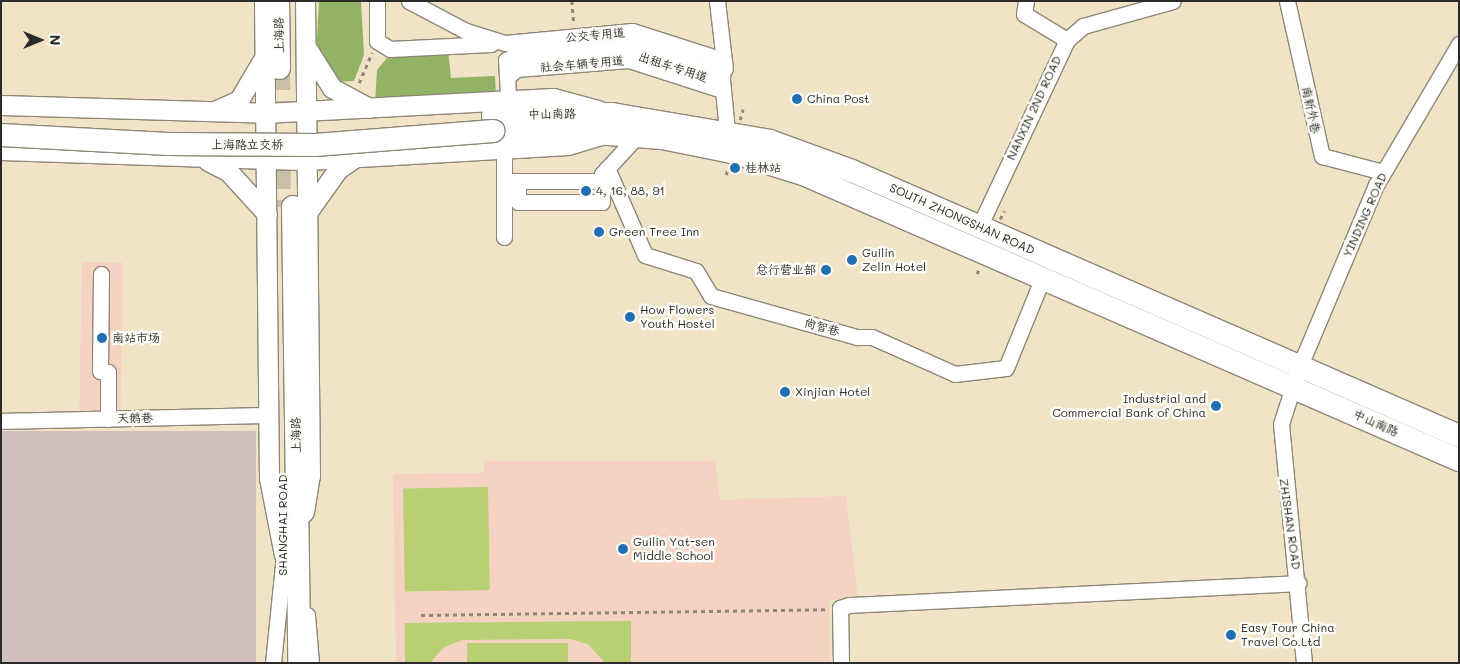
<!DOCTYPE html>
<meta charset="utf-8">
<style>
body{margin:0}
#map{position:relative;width:1460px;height:664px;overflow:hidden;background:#f1e3c6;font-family:Mali,"LXGW WenKai TC",sans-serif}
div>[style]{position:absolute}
.built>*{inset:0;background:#f5d2c2;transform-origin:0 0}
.industrial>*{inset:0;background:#d1bfbd;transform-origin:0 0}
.green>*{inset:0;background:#b8cf74;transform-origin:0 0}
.forest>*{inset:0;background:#92b266}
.highway-tunnel>*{height:22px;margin-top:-11px;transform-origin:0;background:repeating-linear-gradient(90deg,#c9bea7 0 22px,transparent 0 33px)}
.path>*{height:2.5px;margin-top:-1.25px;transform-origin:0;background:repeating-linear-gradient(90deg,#8e8778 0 4px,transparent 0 8px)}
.roads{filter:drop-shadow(1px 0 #8e8778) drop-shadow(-1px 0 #8e8778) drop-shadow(0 1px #8e8778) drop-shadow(0 -1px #8e8778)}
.minor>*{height:15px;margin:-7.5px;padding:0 7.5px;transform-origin:7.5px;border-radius:7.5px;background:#fff}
.major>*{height:19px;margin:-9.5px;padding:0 9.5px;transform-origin:9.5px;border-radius:9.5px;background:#fff}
.highway>*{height:22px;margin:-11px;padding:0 11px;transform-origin:11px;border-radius:11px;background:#fff}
.bridges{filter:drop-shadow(1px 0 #8e8778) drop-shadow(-1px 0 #8e8778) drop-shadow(0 1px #8e8778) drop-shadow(0 -1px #8e8778)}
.highway-bridge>*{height:22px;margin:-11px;padding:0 11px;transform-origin:11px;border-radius:11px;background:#fff}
.dots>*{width:14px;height:14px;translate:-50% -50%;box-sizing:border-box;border:2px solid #fdfcf7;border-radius:50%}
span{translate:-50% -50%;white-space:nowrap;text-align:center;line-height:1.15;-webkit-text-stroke:5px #fdfcf7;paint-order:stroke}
.street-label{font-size:12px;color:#2b2b2b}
.poi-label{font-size:12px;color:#2b2b2b}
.left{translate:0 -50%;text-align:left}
.right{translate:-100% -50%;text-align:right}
.frame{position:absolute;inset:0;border:2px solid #2b2b2b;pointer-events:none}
.north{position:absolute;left:15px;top:15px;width:50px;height:50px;-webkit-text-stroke:4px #fdfcf7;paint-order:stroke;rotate:90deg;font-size:14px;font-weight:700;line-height:20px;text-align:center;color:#2b2b2b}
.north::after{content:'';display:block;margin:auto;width:18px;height:22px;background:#2b2b2b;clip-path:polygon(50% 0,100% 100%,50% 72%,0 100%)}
</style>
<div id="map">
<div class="built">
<div style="left:82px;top:262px;width:41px;height:151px;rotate:1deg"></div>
<div style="clip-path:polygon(485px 461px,715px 461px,720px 500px,846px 496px,858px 598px,829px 600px,830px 663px,396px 663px,393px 474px,484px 473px)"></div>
</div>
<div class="industrial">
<div style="left:256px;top:431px;width:232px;height:255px;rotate:90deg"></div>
</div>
<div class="green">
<div style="left:488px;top:487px;width:103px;height:85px;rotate:89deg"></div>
<div style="clip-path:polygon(631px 621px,631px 663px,605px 663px,588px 644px,570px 639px,462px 640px,443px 648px,430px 663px,405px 663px,405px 623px)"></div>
<div style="left:467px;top:643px;width:101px;height:20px"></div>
</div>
<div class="forest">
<div style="clip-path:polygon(319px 1px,361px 1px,364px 55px,354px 81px,334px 82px,316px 58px)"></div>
<div style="clip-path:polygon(448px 50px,451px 78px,495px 76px,496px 96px,375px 104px,377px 70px,391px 53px)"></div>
</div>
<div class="highway-tunnel">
<div style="left:279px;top:68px;width:139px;rotate:89.6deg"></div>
</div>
<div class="path">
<div style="left:572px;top:1px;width:24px;rotate:85deg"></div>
<div style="left:359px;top:83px;width:33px;rotate:-67deg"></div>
<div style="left:740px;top:120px;width:11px;rotate:-75deg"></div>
<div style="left:726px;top:175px;width:8px;rotate:-76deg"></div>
<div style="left:1000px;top:219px;width:9px;rotate:-63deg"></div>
<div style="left:977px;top:274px;width:6px;rotate:-72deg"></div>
<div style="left:421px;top:615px;width:407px;rotate:-0.8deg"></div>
</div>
<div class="roads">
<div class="minor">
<div style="left:377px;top:1px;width:40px;rotate:90deg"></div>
<div style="left:377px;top:41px;width:15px;rotate:32deg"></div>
<div style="left:390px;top:49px;width:101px;rotate:-2.8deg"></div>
<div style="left:409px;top:1px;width:64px;rotate:27.8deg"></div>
<div style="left:466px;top:31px;width:41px;rotate:17.1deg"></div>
<div style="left:505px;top:43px;width:128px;rotate:-5.4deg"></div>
<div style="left:632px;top:31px;width:92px;rotate:17.7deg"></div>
<div style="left:720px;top:59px;width:72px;rotate:84.4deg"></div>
<div style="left:717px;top:1px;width:68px;rotate:83.3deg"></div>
<div style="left:1026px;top:1px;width:13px;rotate:99deg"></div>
<div style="left:1024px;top:14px;width:50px;rotate:31.2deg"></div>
<div style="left:1287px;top:1px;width:159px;rotate:77.3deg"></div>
<div style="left:1322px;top:156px;width:63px;rotate:14.7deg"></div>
<div style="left:507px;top:77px;width:17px;rotate:-93deg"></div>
<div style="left:506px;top:60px;width:9px;rotate:-27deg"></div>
<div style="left:514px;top:56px;width:117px;rotate:-4.9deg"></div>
<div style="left:631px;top:46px;width:96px;rotate:17.7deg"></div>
<div style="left:508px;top:100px;width:23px;rotate:-92deg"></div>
<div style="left:507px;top:77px;width:13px;rotate:-39deg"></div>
<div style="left:517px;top:69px;width:112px;rotate:-4.6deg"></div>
<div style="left:629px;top:60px;width:98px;rotate:17.9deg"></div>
<div style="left:504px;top:146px;width:91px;rotate:90deg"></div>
<div style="left:607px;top:168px;width:95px;rotate:66.4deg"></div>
<div style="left:645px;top:255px;width:53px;rotate:17.4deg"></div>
<div style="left:696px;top:271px;width:29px;rotate:59deg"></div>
<div style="left:711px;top:296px;width:152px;rotate:15.7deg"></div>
<div style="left:857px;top:337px;width:15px"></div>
<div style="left:872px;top:337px;width:91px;rotate:24deg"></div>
<div style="left:955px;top:374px;width:51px;rotate:-6.7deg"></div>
<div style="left:1006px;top:368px;width:98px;rotate:-67.9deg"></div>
<div style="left:504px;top:181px;width:98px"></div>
<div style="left:518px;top:181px;width:21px;rotate:90deg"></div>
<div style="left:518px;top:202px;width:84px"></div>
<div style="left:602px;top:202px;width:28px;rotate:-90deg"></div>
<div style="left:602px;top:174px;width:53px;rotate:-47.3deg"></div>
<div style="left:979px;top:227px;width:207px;rotate:-64.8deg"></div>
<div style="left:1067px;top:40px;width:21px;rotate:-41deg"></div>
<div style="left:1083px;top:26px;width:93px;rotate:-15.5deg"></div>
<div style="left:101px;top:274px;width:97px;rotate:90.6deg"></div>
<div style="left:100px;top:371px;width:8px;rotate:7deg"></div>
<div style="left:108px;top:372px;width:47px;rotate:90deg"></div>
<div style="left:1px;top:421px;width:268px;rotate:-1.3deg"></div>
<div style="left:307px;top:615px;width:48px;rotate:85.2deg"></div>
<div style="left:273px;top:663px;width:109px;rotate:-84.2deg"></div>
<div style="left:841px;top:663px;width:55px;rotate:-91deg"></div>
<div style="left:840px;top:608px;width:9px;rotate:-18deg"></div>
<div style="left:849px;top:605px;width:450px;rotate:-2.8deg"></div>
<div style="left:1304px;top:663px;width:240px;rotate:-95.5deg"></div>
<div style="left:1281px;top:424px;width:59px;rotate:-72.2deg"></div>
<div style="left:1299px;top:368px;width:199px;rotate:-67.2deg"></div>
<div style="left:1376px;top:185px;width:164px;rotate:-59.5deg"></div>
</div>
<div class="major">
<div style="left:264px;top:1px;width:477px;rotate:89.4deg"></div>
<div style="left:269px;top:478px;width:78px;rotate:79deg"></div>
<div style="left:308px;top:50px;width:45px;rotate:57.7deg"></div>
<div style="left:332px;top:88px;width:42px;rotate:28.4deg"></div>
<div style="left:1px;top:105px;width:264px;rotate:1.7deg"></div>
<div style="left:265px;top:113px;width:288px;rotate:-3deg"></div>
<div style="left:553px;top:98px;width:47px;rotate:14.9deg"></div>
<div style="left:217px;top:110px;width:24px;rotate:-24deg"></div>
<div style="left:239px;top:100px;width:45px;rotate:-59.5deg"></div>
<div style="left:1px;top:150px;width:307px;rotate:1.9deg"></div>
<div style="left:308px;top:160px;width:260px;rotate:-3.3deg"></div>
<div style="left:568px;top:145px;width:34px;rotate:-17deg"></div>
<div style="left:208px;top:161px;width:22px;rotate:27deg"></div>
<div style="left:228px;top:171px;width:58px;rotate:47.8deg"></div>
<div style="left:309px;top:210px;width:50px;rotate:-54.7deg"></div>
<div style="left:338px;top:169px;width:22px;rotate:-34deg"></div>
<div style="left:304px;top:512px;width:36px;rotate:-81deg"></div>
<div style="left:310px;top:476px;width:475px;rotate:-90.6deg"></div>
</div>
<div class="highway">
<div style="left:278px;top:1px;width:67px;rotate:89.1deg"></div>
<div style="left:493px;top:116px;width:119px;rotate:-1deg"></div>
<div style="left:612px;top:114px;width:160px;rotate:9.7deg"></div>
<div style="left:770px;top:141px;width:87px;rotate:20.1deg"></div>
<div style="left:852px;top:171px;width:662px;rotate:23.58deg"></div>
<div style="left:493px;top:131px;width:62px;rotate:-0.9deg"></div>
<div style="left:555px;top:130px;width:107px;rotate:4.3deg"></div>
<div style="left:662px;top:138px;width:71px;rotate:11.3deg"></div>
<div style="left:732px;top:152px;width:74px;rotate:17.2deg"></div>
<div style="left:803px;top:174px;width:716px;rotate:23.56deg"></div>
<div style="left:293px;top:207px;width:456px;rotate:89.2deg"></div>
</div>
</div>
<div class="bridges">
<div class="highway-bridge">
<div style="left:1px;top:135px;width:167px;rotate:3.1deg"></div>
<div style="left:168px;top:144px;width:147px;rotate:0.4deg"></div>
<div style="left:315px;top:145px;width:179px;rotate:-4.5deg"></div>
</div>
</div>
<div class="dots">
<div style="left:797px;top:99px;background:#1f6fb2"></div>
<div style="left:735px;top:168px;background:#1f6fb2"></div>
<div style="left:586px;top:191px;background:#1f6fb2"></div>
<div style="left:599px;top:232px;background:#1f6fb2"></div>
<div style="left:852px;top:260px;background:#1f6fb2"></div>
<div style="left:826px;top:270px;background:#1f6fb2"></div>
<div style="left:630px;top:317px;background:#1f6fb2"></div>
<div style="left:102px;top:338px;background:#1f6fb2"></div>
<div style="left:785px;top:392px;background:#1f6fb2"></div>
<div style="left:1216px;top:406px;background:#1f6fb2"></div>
<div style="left:623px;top:549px;background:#1f6fb2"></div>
<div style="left:1231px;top:635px;background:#1f6fb2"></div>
</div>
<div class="street-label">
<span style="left:279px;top:35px;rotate:-91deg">上海路</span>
<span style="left:595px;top:35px;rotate:-5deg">公交专用道</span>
<span style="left:582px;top:64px;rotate:-5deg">社会车辆专用道</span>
<span style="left:673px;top:67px;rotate:18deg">出租车专用道</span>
<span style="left:1034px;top:108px;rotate:-65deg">NANXIN 2ND ROAD</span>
<span style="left:1311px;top:110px;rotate:78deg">南新外巷</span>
<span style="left:552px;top:114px;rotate:-1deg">中山南路</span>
<span style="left:247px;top:145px">上海路立交桥</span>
<span style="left:1365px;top:215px;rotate:-66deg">YINDING ROAD</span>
<span style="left:962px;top:219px;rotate:24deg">SOUTH ZHONGSHAN ROAD</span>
<span style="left:822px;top:327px;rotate:16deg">尚智巷</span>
<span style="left:135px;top:418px;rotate:-1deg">天鹅巷</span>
<span style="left:1376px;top:423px;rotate:24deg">中山南路</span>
<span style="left:296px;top:435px;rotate:-91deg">上海路</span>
<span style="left:1290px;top:524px;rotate:82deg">ZHISHAN ROAD</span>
<span style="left:283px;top:525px;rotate:-90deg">SHANGHAI ROAD</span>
</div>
<div class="poi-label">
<span class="left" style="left:807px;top:99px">China Post</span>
<span class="left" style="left:745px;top:168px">桂林站</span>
<span class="left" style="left:596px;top:191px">4, 16, 88, 91</span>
<span class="left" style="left:609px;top:232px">Green Tree Inn</span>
<span class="left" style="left:862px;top:260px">Guilin<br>Zelin Hotel</span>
<span class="right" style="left:816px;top:270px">总行营业部</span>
<span class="left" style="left:640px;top:317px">How Flowers<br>Youth Hostel</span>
<span class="left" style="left:112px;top:338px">南站市场</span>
<span class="left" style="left:795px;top:392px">Xinjian Hotel</span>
<span class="right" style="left:1206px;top:406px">Industrial and<br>Commercial Bank of China</span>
<span class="left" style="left:633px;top:549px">Guilin Yat-sen<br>Middle School</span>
<span class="left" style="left:1241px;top:635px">Easy Tour China<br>Travel Co.Ltd</span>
</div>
<div class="frame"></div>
<div class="north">N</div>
</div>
